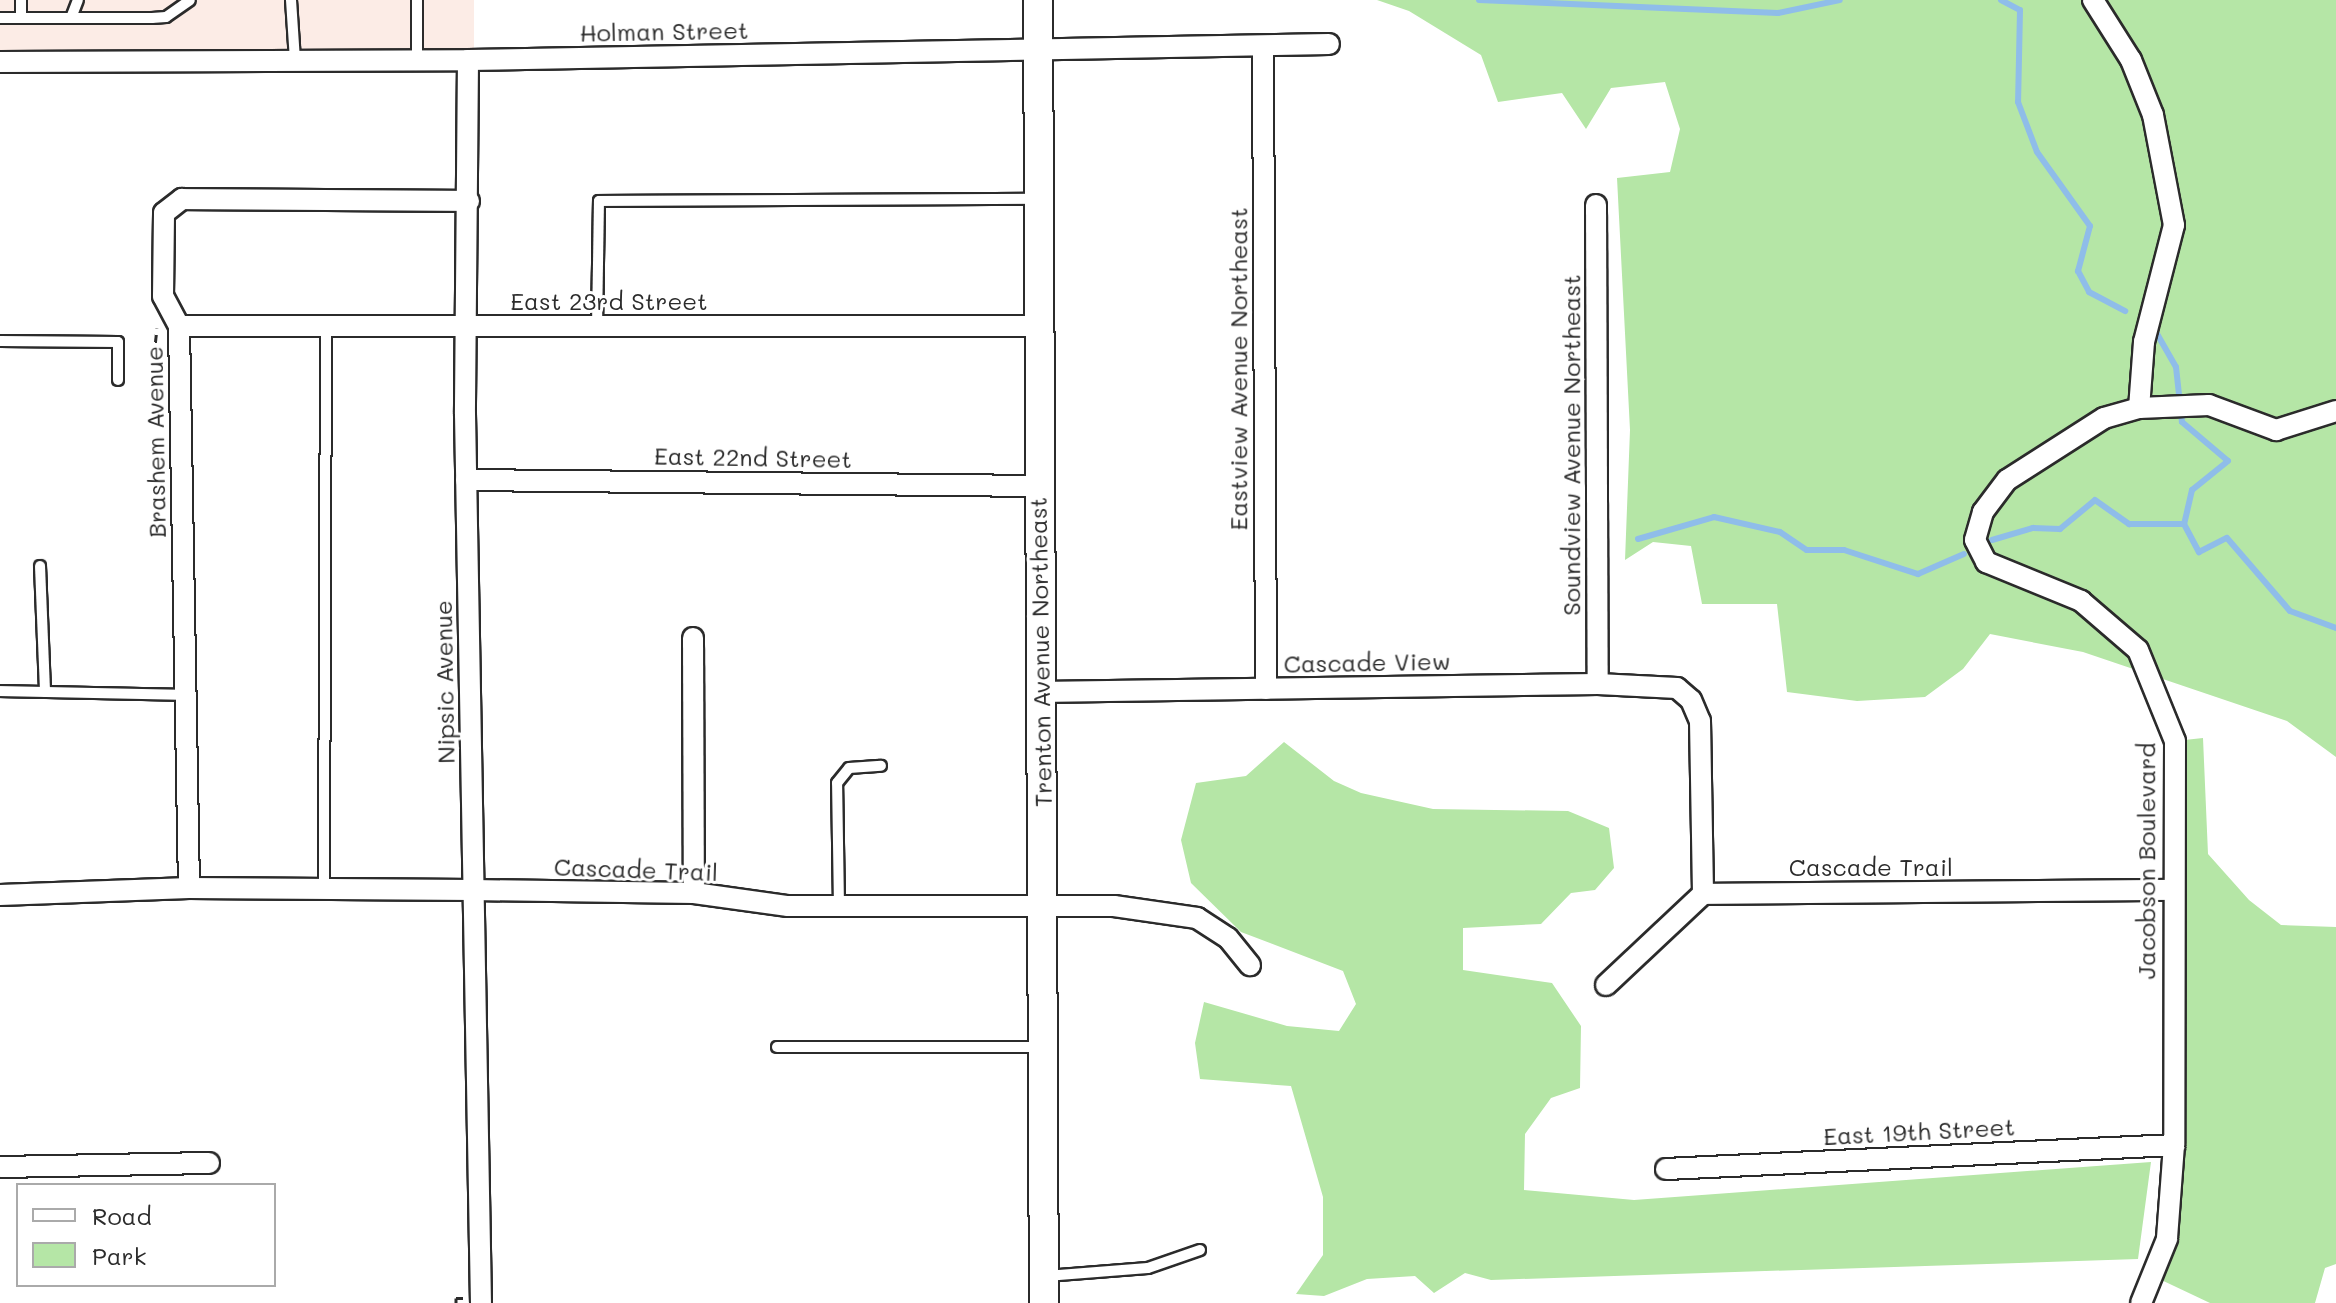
<!DOCTYPE html>
<style>
body{margin:0}
#map{position:relative;width:2336px;height:1303px;overflow:hidden;background:#fff;font-family:Mali,sans-serif}
div>[style]{position:absolute}
.built>*{inset:0;background:#fcece6;transform-origin:0 0}
.green>*{inset:0;background:#b5e6a6}
.stream>*{height:6px;margin:-3px;padding:0 3px;transform-origin:3px;border-radius:3px;background:#8fbde9}
.path>*{height:3px;margin-top:-1.5px;transform-origin:0;background:repeating-linear-gradient(90deg,#2b2b2b 0 8px,transparent 0 14px)}
.roads{filter:drop-shadow(2px 0 #2b2b2b) drop-shadow(-2px 0 #2b2b2b) drop-shadow(0 2px #2b2b2b) drop-shadow(0 -2px #2b2b2b)}
.service>*{height:10px;margin:-5px;padding:0 5px;transform-origin:5px;border-radius:5px;background:#fff}
.minor>*{height:20px;margin:-10px;padding:0 10px;transform-origin:10px;border-radius:10px;background:#fff}
.secondary>*{height:28px;margin:-14px;padding:0 14px;transform-origin:14px;border-radius:14px;background:#fff}
span{translate:-50% -50%;white-space:nowrap;text-align:center;line-height:1.15;-webkit-text-stroke:6px #fff;paint-order:stroke}
.street-label{font-size:24px;color:#2b2b2b}
.legend{position:absolute;left:16px;top:1183px;width:260px;height:104px;box-sizing:border-box;background:#fff;border:2px solid #aaa;margin:0;padding:10px 14px;list-style:none;font-size:24px;color:#2b2b2b}
.legend li{display:flex;align-items:center;gap:16px;height:40px}
.legend b{width:40px;border:2px solid #aaa}
</style>
<div id="map">
<div class="built">
<div style="left:0;top:0;width:474px;height:62px"></div>
</div>
<div class="green">
<div style="clip-path:polygon(1377px 0,2336px 0,2336px 757px,2287px 721px,2083px 652px,1990px 634px,1963px 669px,1925px 697px,1857px 701px,1787px 692px,1777px 604px,1702px 604px,1691px 546px,1653px 542px,1625px 560px,1630px 430px,1617px 178px,1670px 172px,1680px 129px,1665px 82px,1611px 88px,1586px 129px,1562px 93px,1498px 102px,1481px 55px,1409px 11px)"></div>
<div style="clip-path:polygon(2203px 738px,2208px 854px,2249px 900px,2281px 925px,2336px 927px,2336px 1264px,2325px 1268px,2315px 1303px,2210px 1303px,2155px 1277px,2169px 1214px,2175px 741px)"></div>
<div style="clip-path:polygon(1284px 742px,1334px 781px,1361px 793px,1433px 809px,1568px 811px,1609px 828px,1614px 868px,1595px 890px,1571px 893px,1541px 924px,1463px 928px,1463px 970px,1552px 983px,1581px 1026px,1580px 1088px,1551px 1098px,1525px 1134px,1524px 1190px,1634px 1200px,2151px 1162px,2138px 1259px,1491px 1280px,1465px 1273px,1434px 1293px,1415px 1276px,1367px 1279px,1324px 1296px,1296px 1294px,1323px 1255px,1323px 1197px,1291px 1086px,1200px 1079px,1195px 1043px,1204px 1002px,1287px 1026px,1339px 1031px,1356px 1004px,1343px 971px,1241px 932px,1191px 883px,1181px 840px,1196px 783px,1246px 776px)"></div>
</div>
<div class="stream">
<div style="left:1479px;top:0;width:299px;rotate:2.5deg"></div>
<div style="left:1778px;top:13px;width:63px;rotate:-11.8deg"></div>
<div style="left:2001px;top:0;width:21px;rotate:28deg"></div>
<div style="left:2020px;top:10px;width:92px;rotate:91.2deg"></div>
<div style="left:2018px;top:102px;width:53px;rotate:69.2deg"></div>
<div style="left:2037px;top:152px;width:91px;rotate:54.4deg"></div>
<div style="left:2090px;top:226px;width:47px;rotate:104.9deg"></div>
<div style="left:2078px;top:271px;width:24px;rotate:62deg"></div>
<div style="left:2089px;top:292px;width:41px;rotate:27.8deg"></div>
<div style="left:2156px;top:332px;width:40px;rotate:60.3deg"></div>
<div style="left:2176px;top:367px;width:55px;rotate:83.8deg"></div>
<div style="left:2182px;top:422px;width:60px;rotate:40.3deg"></div>
<div style="left:2228px;top:461px;width:46px;rotate:141.1deg"></div>
<div style="left:2192px;top:490px;width:35px;rotate:103deg"></div>
<div style="left:2184px;top:524px;width:32px;rotate:62deg"></div>
<div style="left:2199px;top:552px;width:31px;rotate:-27deg"></div>
<div style="left:2227px;top:538px;width:96px;rotate:49.2deg"></div>
<div style="left:2290px;top:611px;width:49px;rotate:20.3deg"></div>
<div style="left:1638px;top:539px;width:79px;rotate:-16.1deg"></div>
<div style="left:1714px;top:517px;width:68px;rotate:12.8deg"></div>
<div style="left:1780px;top:532px;width:32px;rotate:34deg"></div>
<div style="left:1807px;top:550px;width:37px"></div>
<div style="left:1844px;top:550px;width:78px;rotate:18deg"></div>
<div style="left:1918px;top:574px;width:50px;rotate:-23.5deg"></div>
<div style="left:1992px;top:540px;width:43px;rotate:-16.3deg"></div>
<div style="left:2033px;top:528px;width:27px;rotate:2deg"></div>
<div style="left:2060px;top:529px;width:45px;rotate:-39.6deg"></div>
<div style="left:2095px;top:500px;width:42px;rotate:35.2deg"></div>
<div style="left:2129px;top:524px;width:55px"></div>
</div>
<div class="path">
<div style="left:154px;top:356px;width:28px;rotate:-84deg"></div>
<div style="left:456px;top:1303px;width:5px;rotate:-90deg"></div>
<div style="left:456px;top:1298px;width:7px"></div>
</div>
<div class="roads">
<div class="service">
<div style="left:21px;top:0;width:18px;rotate:90deg"></div>
<div style="left:291px;top:0;width:61px;rotate:86.2deg"></div>
<div style="left:417px;top:0;width:61px;rotate:90deg"></div>
<div style="left:0;top:18px;width:152px"></div>
<div style="left:152px;top:18px;width:14px;rotate:-4deg"></div>
<div style="left:166px;top:17px;width:29px;rotate:-35deg"></div>
<div style="left:71px;top:18px;width:19px;rotate:-69deg"></div>
<div style="left:597px;top:327px;width:126px;rotate:-89.1deg"></div>
<div style="left:599px;top:201px;width:438px;rotate:-0.3deg"></div>
<div style="left:0;top:341px;width:118px;rotate:0.5deg"></div>
<div style="left:118px;top:342px;width:38px;rotate:90deg"></div>
<div style="left:40px;top:566px;width:126px;rotate:87.7deg"></div>
<div style="left:0;top:691px;width:185px;rotate:1.2deg"></div>
<div style="left:324px;top:889px;width:562px;rotate:-89.8deg"></div>
<div style="left:839px;top:906px;width:123px;rotate:-90.9deg"></div>
<div style="left:837px;top:783px;width:19px;rotate:-51deg"></div>
<div style="left:849px;top:768px;width:32px;rotate:-4deg"></div>
<div style="left:777px;top:1047px;width:265px"></div>
<div style="left:1046px;top:1276px;width:102px;rotate:-4.5deg"></div>
<div style="left:1148px;top:1268px;width:55px;rotate:-19.1deg"></div>
</div>
<div class="minor">
<div style="left:2093px;top:0;width:71px;rotate:57.7deg"></div>
<div style="left:2131px;top:60px;width:59px;rotate:68.2deg"></div>
<div style="left:2153px;top:115px;width:112px;rotate:79.2deg"></div>
<div style="left:2174px;top:225px;width:121px;rotate:104.4deg"></div>
<div style="left:2144px;top:342px;width:66px;rotate:94.3deg"></div>
<div style="left:2139px;top:408px;width:70px;rotate:-2.5deg"></div>
<div style="left:2209px;top:405px;width:72px;rotate:20.5deg"></div>
<div style="left:2276px;top:430px;width:63px;rotate:-17.6deg"></div>
<div style="left:1263px;top:48px;width:641px;rotate:89.73deg"></div>
<div style="left:468px;top:60px;width:354px;rotate:90.5deg"></div>
<div style="left:465px;top:414px;width:889px;rotate:88.97deg"></div>
<div style="left:0;top:62px;width:468px;rotate:-0.2deg"></div>
<div style="left:468px;top:60px;width:861px;rotate:-1.06deg"></div>
<div style="left:1596px;top:205px;width:479px;rotate:89.8deg"></div>
<div style="left:179px;top:326px;width:859px"></div>
<div style="left:2139px;top:408px;width:36px;rotate:164deg"></div>
<div style="left:2104px;top:418px;width:115px;rotate:147.4deg"></div>
<div style="left:2007px;top:480px;width:40px;rotate:127deg"></div>
<div style="left:1983px;top:512px;width:29px;rotate:106deg"></div>
<div style="left:1975px;top:540px;width:25px;rotate:63deg"></div>
<div style="left:1986px;top:562px;width:103px;rotate:22.3deg"></div>
<div style="left:2081px;top:601px;width:75px;rotate:40.7deg"></div>
<div style="left:2138px;top:650px;width:98px;rotate:67.9deg"></div>
<div style="left:2175px;top:741px;width:404px;rotate:90.1deg"></div>
<div style="left:2174px;top:1145px;width:94px;rotate:94.3deg"></div>
<div style="left:2167px;top:1239px;width:69px;rotate:112.1deg"></div>
<div style="left:466px;top:480px;width:572px;rotate:0.6deg"></div>
<div style="left:693px;top:638px;width:255px;rotate:89.8deg"></div>
<div style="left:1039px;top:692px;width:559px;rotate:-0.82deg"></div>
<div style="left:1598px;top:684px;width:79px;rotate:2.9deg"></div>
<div style="left:1677px;top:688px;width:18px;rotate:41deg"></div>
<div style="left:1691px;top:700px;width:23px;rotate:67deg"></div>
<div style="left:1700px;top:721px;width:173px;rotate:89deg"></div>
<div style="left:189px;top:888px;width:562px;rotate:-91.02deg"></div>
<div style="left:179px;top:326px;width:34px;rotate:-118deg"></div>
<div style="left:163px;top:296px;width:83px;rotate:-89.3deg"></div>
<div style="left:164px;top:213px;width:23px;rotate:-38deg"></div>
<div style="left:182px;top:199px;width:287px;rotate:0.4deg"></div>
<div style="left:0;top:895px;width:189px;rotate:-2.1deg"></div>
<div style="left:189px;top:888px;width:284px;rotate:0.4deg"></div>
<div style="left:473px;top:890px;width:221px;rotate:0.8deg"></div>
<div style="left:694px;top:893px;width:95px;rotate:7.9deg"></div>
<div style="left:788px;top:906px;width:326px"></div>
<div style="left:1114px;top:906px;width:84px;rotate:8.2deg"></div>
<div style="left:1197px;top:918px;width:37px;rotate:33deg"></div>
<div style="left:1228px;top:938px;width:35px;rotate:51deg"></div>
<div style="left:1606px;top:985px;width:133px;rotate:-43.2deg"></div>
<div style="left:1703px;top:894px;width:469px;rotate:-0.5deg"></div>
<div style="left:0;top:1167px;width:209px;rotate:-1.1deg"></div>
<div style="left:1666px;top:1169px;width:509px;rotate:-2.7deg"></div>
</div>
<div class="secondary">
<div style="left:1038px;top:0;width:1303px;rotate:89.74deg"></div>
</div>
</div>
<div class="street-label">
<span style="left:664px;top:31px;rotate:-1deg">Holman Street</span>
<span style="left:609px;top:301px">East 23rd Street</span>
<span style="left:1238px;top:369px;rotate:-90deg">Eastview Avenue Northeast</span>
<span style="left:155px;top:442px;rotate:-91deg">Brashem Avenue</span>
<span style="left:1571px;top:445px;rotate:-90deg">Soundview Avenue Northeast</span>
<span style="left:753px;top:457px;rotate:1deg">East 22nd Street</span>
<span style="left:1040px;top:652px;rotate:-91deg">Trenton Avenue Northeast</span>
<span style="left:1367px;top:662px;rotate:-1deg">Cascade View</span>
<span style="left:444px;top:682px;rotate:-91deg">Nipsic Avenue</span>
<span style="left:2146px;top:861px;rotate:-90deg">Jacobson Boulevard</span>
<span style="left:1871px;top:867px">Cascade Trail</span>
<span style="left:636px;top:869px;rotate:2deg">Cascade Trail</span>
<span style="left:1919px;top:1131px;rotate:-3deg">East 19th Street</span>
</div>
<ul class="legend">
<li><b style="height:10px;background:#fff"></b>Road</li>
<li><b style="height:22px;background:#b5e6a6"></b>Park</li>
</ul>
</div>
